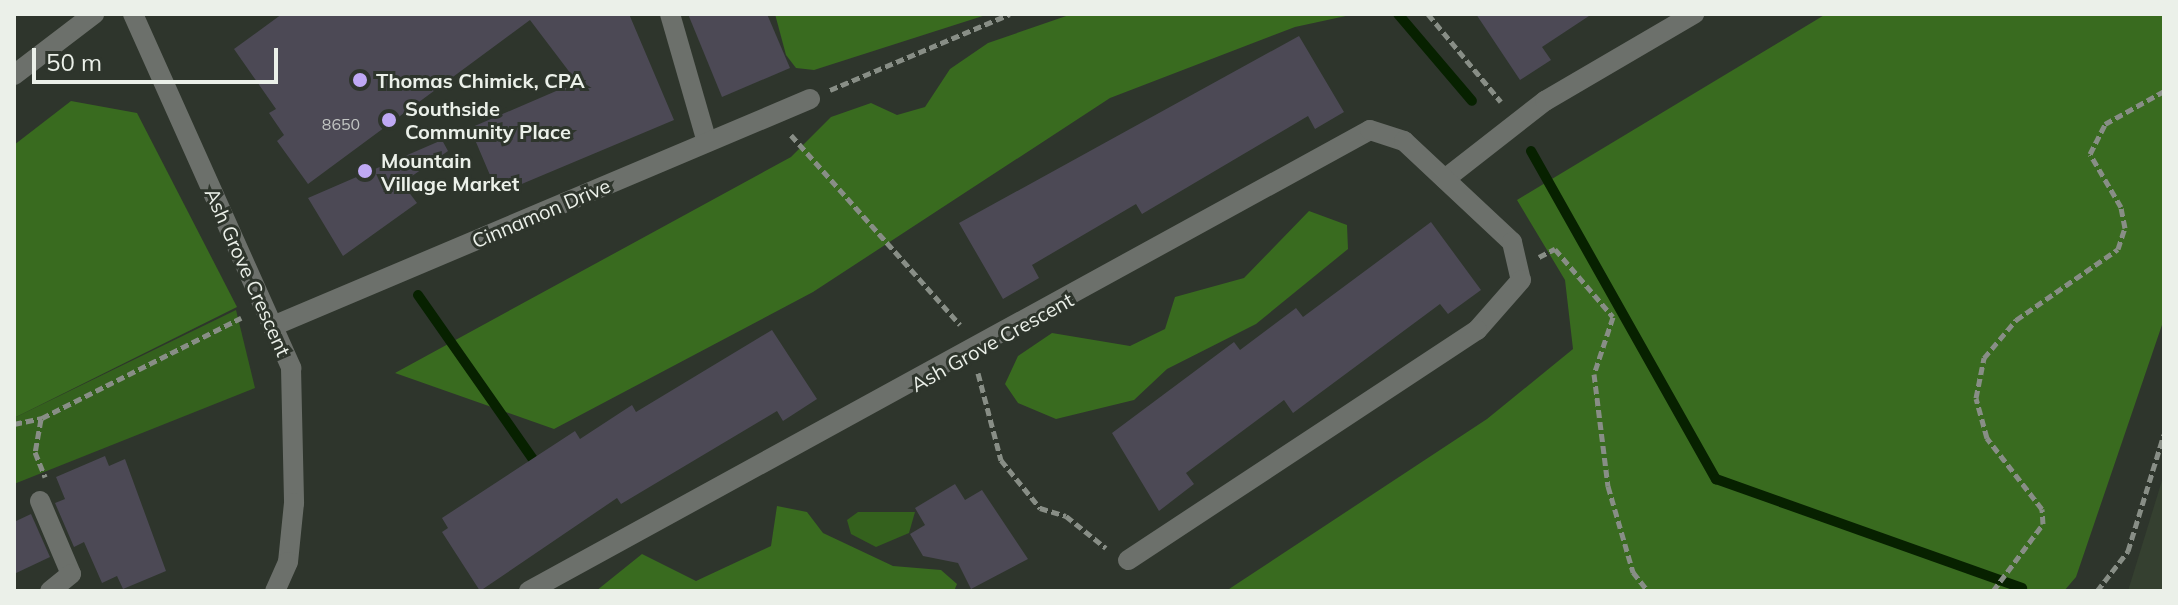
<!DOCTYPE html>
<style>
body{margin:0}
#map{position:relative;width:2178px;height:605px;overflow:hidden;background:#2e352c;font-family:Mulish,sans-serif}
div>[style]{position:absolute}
.built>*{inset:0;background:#354030}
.green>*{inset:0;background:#34611d}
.forest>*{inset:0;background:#396b1f}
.stream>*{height:10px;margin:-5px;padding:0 5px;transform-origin:5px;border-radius:5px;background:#072100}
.building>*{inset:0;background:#4c4955}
.path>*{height:5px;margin-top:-2.5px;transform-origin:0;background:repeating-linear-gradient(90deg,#888e86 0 8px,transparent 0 12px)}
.minor>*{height:20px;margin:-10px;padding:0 10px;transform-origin:10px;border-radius:10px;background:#6c706b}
.dots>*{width:22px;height:22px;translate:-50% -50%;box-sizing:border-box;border:4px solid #2e352c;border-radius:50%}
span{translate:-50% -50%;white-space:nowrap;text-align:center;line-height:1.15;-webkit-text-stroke:6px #2e352c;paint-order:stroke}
.number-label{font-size:16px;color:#c3c6c4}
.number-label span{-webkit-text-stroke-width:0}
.poi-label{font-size:20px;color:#ebf0e9;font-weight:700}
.left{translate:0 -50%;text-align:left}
.street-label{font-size:20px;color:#ebf0e9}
.frame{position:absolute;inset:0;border:16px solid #ebf0e9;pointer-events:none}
.scale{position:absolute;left:32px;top:48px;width:246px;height:36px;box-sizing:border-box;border:4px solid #ebf0e9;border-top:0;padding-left:10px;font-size:24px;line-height:28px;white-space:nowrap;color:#ebf0e9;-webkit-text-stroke:6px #2e352c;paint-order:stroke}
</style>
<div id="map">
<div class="built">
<div style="clip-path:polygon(2164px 474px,2164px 591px,2128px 591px)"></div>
</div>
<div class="green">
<div style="clip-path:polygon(236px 310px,255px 388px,14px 484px,14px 418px)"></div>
<div style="clip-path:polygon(858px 512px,915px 512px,909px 533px,876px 547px,851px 534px,847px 520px)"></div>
</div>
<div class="forest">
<div style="clip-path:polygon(775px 14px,989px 14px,814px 70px,796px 68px,786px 55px)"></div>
<div style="clip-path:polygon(1072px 14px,1355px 14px,1295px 27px,1110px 98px,813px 292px,554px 429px,395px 373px,791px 157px,831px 117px,871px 103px,897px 115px,925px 107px,950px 69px,988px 43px)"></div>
<div style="clip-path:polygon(1826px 14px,2164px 14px,2164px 319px,2076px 577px,2064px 591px,1226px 591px,1487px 419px,1573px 349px,1565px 280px,1517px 200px)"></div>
<div style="clip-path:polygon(71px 101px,137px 113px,237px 307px,14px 418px,14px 145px)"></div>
<div style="clip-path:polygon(1309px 211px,1347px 225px,1348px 249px,1256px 324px,1167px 369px,1134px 400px,1056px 419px,1018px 403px,1005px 384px,1018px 356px,1052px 333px,1130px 346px,1165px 329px,1175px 297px,1244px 278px)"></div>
<div style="clip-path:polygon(777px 506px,807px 512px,823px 533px,893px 566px,941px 570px,957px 584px,954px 591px,596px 591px,642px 554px,696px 581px,771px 546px)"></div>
</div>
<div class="stream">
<div style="left:1398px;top:14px;width:114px;rotate:49.6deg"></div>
<div style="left:1531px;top:151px;width:377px;rotate:60.6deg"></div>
<div style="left:1716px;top:479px;width:325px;rotate:19.6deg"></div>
<div style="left:418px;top:295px;width:211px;rotate:55deg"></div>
</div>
<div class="building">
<div style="clip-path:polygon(282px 14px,629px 14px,674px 120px,498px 194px,470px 128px,577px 82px,530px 20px,308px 184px,277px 141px,284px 135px,269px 113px,276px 109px,234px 49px)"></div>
<div style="clip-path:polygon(688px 14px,767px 14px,790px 68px,722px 97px)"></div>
<div style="clip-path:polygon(1476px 14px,1592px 14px,1542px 47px,1551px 60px,1520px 80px)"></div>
<div style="clip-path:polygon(1299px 36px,1344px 112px,1315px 129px,1308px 116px,1142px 214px,1136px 204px,1032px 265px,1039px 278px,1003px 299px,959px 223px)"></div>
<div style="clip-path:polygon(442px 140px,448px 151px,402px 183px,417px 203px,343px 256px,308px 198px)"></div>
<div style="clip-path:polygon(1431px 222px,1481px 290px,1448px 314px,1440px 304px,1293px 413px,1284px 400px,1186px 473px,1194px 484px,1159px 511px,1112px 433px,1234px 342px,1240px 350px,1296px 308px,1303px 317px)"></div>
<div style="clip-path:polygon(772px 330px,817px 399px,783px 421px,777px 411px,621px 504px,617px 498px,480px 591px,442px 532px,448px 528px,442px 518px,575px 431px,580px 439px,632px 405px,636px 412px)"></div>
<div style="clip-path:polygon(105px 456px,109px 466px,125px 459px,166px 571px,123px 589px,117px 576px,102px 583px,84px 542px,74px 547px,55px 503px,65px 499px,56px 477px)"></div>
<div style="clip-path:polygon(955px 484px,965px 500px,982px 490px,1028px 559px,971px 589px,958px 563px,923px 556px,910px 534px,925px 525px,915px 508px)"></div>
<div style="clip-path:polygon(31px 514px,50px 557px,14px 574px,14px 522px)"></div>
</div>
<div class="path">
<div style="left:1428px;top:14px;width:114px;rotate:50.3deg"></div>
<div style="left:830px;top:90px;width:195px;rotate:-22.9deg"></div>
<div style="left:791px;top:135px;width:254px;rotate:48.3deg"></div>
<div style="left:1539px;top:257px;width:18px;rotate:-27deg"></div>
<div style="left:1555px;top:249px;width:89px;rotate:49.5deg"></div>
<div style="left:1613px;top:317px;width:60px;rotate:108.4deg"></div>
<div style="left:1594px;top:374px;width:113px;rotate:82.9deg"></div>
<div style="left:1608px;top:486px;width:90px;rotate:73.8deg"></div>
<div style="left:1633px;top:572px;width:24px;rotate:52deg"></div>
<div style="left:978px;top:373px;width:90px;rotate:75.2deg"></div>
<div style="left:1001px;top:460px;width:62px;rotate:50.9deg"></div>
<div style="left:1040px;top:508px;width:27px;rotate:17deg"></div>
<div style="left:1066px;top:516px;width:51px;rotate:38.7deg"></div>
<div style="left:41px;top:419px;width:34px;rotate:100deg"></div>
<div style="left:35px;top:452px;width:27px;rotate:68deg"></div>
<div style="left:14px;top:424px;width:29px;rotate:-12deg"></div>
<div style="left:42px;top:418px;width:223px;rotate:-26.7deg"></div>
<div style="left:1993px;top:591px;width:84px;rotate:-53.3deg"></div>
<div style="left:2043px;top:524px;width:15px;rotate:-94deg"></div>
<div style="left:2042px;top:509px;width:90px;rotate:-127.8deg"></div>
<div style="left:1987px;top:438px;width:41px;rotate:-105.4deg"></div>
<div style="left:1976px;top:398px;width:41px;rotate:-78.7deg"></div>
<div style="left:1984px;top:358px;width:50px;rotate:-49.9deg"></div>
<div style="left:2016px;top:320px;width:124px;rotate:-34.8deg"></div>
<div style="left:2118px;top:249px;width:22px;rotate:-72deg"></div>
<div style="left:2125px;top:228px;width:21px;rotate:-101deg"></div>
<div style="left:2121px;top:207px;width:61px;rotate:-120.3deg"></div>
<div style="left:2090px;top:154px;width:34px;rotate:-63deg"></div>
<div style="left:2105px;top:124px;width:68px;rotate:-29.2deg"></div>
<div style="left:2097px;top:591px;width:51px;rotate:-52.2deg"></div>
<div style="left:2128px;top:551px;width:122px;rotate:-72.9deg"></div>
</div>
<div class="minor">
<div style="left:133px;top:14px;width:388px;rotate:65.9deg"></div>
<div style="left:291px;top:368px;width:135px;rotate:88.7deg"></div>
<div style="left:294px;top:503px;width:59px;rotate:95.8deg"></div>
<div style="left:288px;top:562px;width:32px;rotate:114deg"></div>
<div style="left:670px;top:14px;width:133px;rotate:73.9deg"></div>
<div style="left:14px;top:75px;width:101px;rotate:-37.3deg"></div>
<div style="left:1445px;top:179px;width:127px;rotate:-38deg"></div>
<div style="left:1545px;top:101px;width:173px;rotate:-30.3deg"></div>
<div style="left:273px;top:326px;width:583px;rotate:-22.91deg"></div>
<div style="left:40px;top:501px;width:79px;rotate:67deg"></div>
<div style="left:71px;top:574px;width:27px;rotate:141deg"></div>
<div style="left:529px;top:591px;width:959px;rotate:-28.73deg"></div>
<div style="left:1370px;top:130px;width:36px;rotate:18deg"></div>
<div style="left:1404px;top:141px;width:148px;rotate:43.1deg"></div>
<div style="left:1512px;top:242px;width:39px;rotate:77deg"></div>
<div style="left:1521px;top:280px;width:67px;rotate:131.3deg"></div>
<div style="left:1477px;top:330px;width:418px;rotate:146.6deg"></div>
</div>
<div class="dots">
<div style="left:360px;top:80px;background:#bfa9f4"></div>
<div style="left:389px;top:120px;background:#bfa9f4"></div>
<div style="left:365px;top:171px;background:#bfa9f4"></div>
</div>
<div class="number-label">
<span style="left:341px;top:124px">8650</span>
</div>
<div class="poi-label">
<span class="left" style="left:376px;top:80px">Thomas Chimick, CPA</span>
<span class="left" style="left:405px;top:120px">Southside<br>Community Place</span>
<span class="left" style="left:381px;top:172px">Mountain<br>Village Market</span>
</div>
<div class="street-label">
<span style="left:541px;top:213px;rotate:-23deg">Cinnamon Drive</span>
<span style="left:248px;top:272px;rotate:66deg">Ash Grove Crescent</span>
<span style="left:992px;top:342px;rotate:-29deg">Ash Grove Crescent</span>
</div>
<div class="frame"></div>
<div class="scale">50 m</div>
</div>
